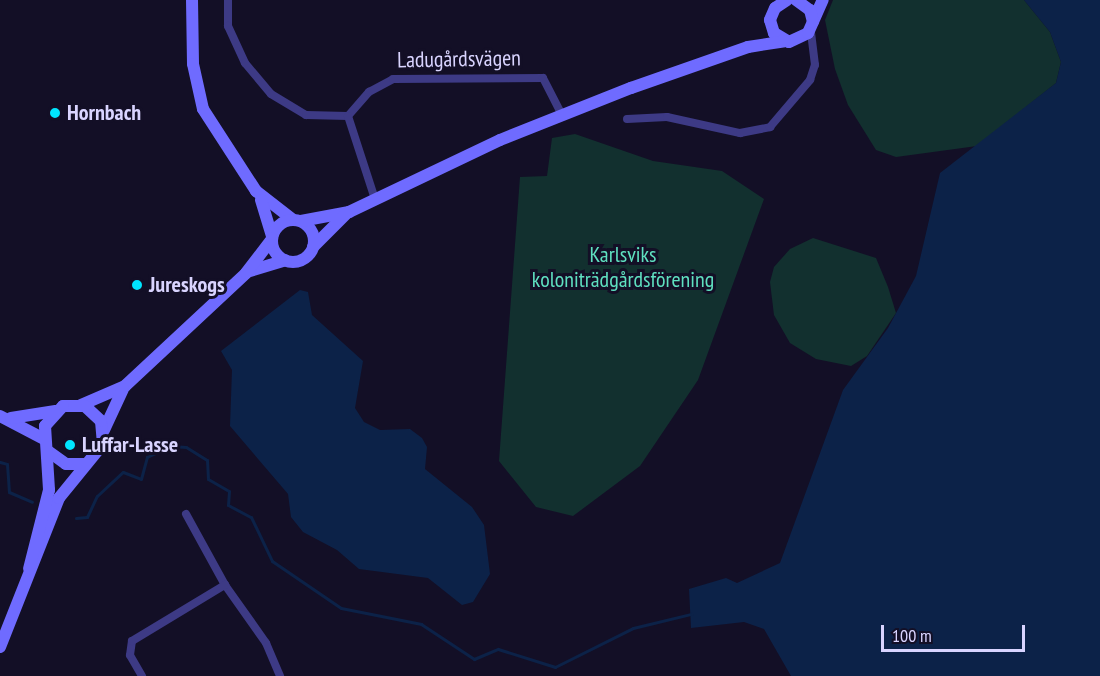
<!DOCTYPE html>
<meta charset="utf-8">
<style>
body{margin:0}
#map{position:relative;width:1100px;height:676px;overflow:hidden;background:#130f26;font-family:"PT Sans Narrow",sans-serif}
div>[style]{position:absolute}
.green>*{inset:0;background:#12302f}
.water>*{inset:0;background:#0c2248}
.stream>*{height:3px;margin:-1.5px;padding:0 1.5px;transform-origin:1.5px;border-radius:1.5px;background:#0c2248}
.street>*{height:8px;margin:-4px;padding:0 4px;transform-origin:4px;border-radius:4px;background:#3d3a85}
.secondary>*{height:12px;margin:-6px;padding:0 6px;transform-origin:6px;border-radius:6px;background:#6f6bff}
.secondary>.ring{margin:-6px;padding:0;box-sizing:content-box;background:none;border:12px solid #6f6bff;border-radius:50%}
.dots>*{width:16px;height:16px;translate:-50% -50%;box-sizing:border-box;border:3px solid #130f26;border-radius:50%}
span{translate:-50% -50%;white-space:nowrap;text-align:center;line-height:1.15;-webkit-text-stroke:6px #130f26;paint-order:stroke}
.street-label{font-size:22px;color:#d9d4ff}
.poi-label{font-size:22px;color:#d9d4ff;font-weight:700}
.left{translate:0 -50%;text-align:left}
.park-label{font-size:22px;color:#5fe0c0}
.scale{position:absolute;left:881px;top:625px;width:144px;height:27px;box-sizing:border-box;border:3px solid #d9d4ff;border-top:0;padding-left:8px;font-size:18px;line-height:21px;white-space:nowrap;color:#d9d4ff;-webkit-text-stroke:4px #130f26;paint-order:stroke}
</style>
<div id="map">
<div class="green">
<div style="clip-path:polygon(833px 0,1024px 0,1050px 32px,1061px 62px,1056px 83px,977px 146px,896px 157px,876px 150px,848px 105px,835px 69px,825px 20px)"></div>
<div style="clip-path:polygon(575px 134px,653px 161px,722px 171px,764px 199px,698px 380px,640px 466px,573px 516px,536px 507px,499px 461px,520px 177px,547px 176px,552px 138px)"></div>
<div style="clip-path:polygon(813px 238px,876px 258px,888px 287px,896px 313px,867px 356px,851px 366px,816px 359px,790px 343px,774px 315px,770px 282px,774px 267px,790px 249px)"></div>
</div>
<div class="water">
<div style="clip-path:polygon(1024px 0,1100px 0,1100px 676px,791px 676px,764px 629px,744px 622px,691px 628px,689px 589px,726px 578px,737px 583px,780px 563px,843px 390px,888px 328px,916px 276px,940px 173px,1056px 83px,1061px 62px,1050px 32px)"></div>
<div style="clip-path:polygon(300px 290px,308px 292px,312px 315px,363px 361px,355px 408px,364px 422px,380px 430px,410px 429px,422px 438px,427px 447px,425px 469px,472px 507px,484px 525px,490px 574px,473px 602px,462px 605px,428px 578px,359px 569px,337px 550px,303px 532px,291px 517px,288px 494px,230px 426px,232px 370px,221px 351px)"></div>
</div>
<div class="stream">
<div style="left:0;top:462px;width:7px;rotate:16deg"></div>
<div style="left:7px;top:464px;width:28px;rotate:86deg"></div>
<div style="left:9px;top:492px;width:25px;rotate:23deg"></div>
<div style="left:76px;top:518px;width:11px;rotate:-5deg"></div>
<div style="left:87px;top:517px;width:23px;rotate:-65deg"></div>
<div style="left:97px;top:496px;width:35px;rotate:-43deg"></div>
<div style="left:123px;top:472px;width:19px;rotate:21deg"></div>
<div style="left:141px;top:479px;width:23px;rotate:-75deg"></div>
<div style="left:147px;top:457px;width:26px;rotate:-25deg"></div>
<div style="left:171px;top:446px;width:15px;rotate:4deg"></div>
<div style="left:186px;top:447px;width:25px;rotate:32deg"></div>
<div style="left:207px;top:460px;width:19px;rotate:87deg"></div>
<div style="left:208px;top:479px;width:24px;rotate:30deg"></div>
<div style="left:229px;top:491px;width:14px;rotate:94deg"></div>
<div style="left:228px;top:505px;width:26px;rotate:28deg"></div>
<div style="left:251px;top:517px;width:49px;rotate:64.5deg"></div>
<div style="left:272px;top:561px;width:83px;rotate:34.3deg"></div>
<div style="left:341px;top:608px;width:82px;rotate:11.3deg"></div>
<div style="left:421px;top:624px;width:64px;rotate:33.4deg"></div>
<div style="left:474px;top:659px;width:26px;rotate:-23deg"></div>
<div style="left:498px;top:649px;width:60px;rotate:17.5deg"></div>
<div style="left:555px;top:667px;width:87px;rotate:-26.6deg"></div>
<div style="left:633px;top:628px;width:60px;rotate:-13.6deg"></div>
</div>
<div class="street">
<div style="left:228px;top:0;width:26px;rotate:90deg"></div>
<div style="left:228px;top:26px;width:41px;rotate:65.3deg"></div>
<div style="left:245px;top:63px;width:40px;rotate:50deg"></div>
<div style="left:271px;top:94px;width:41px;rotate:31deg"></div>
<div style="left:306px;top:115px;width:42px;rotate:1.4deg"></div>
<div style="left:348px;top:116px;width:32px;rotate:-49deg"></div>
<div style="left:369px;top:92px;width:27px;rotate:-28deg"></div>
<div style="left:393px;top:79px;width:150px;rotate:-0.4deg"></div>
<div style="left:543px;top:78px;width:42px;rotate:62.8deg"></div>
<div style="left:348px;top:116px;width:87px;rotate:72deg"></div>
<div style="left:627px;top:119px;width:40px;rotate:-2.9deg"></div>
<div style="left:667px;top:117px;width:75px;rotate:12.4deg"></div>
<div style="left:740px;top:133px;width:31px;rotate:-11deg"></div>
<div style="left:770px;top:127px;width:62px;rotate:-49.6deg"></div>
<div style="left:810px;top:80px;width:16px;rotate:-72deg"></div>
<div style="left:815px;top:65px;width:35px;rotate:-97deg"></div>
<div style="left:186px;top:514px;width:81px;rotate:61.2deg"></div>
<div style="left:225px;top:585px;width:71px;rotate:54.7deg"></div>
<div style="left:266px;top:643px;width:36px;rotate:67deg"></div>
<div style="left:142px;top:676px;width:24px;rotate:-120deg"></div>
<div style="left:130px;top:655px;width:14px;rotate:-82deg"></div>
<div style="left:132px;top:641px;width:109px;rotate:-31.1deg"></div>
</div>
<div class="secondary">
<div style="left:192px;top:0;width:64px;rotate:89.1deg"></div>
<div style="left:193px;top:64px;width:46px;rotate:77.5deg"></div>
<div style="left:203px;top:109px;width:98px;rotate:57.1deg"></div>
<div style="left:256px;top:191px;width:46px;rotate:37.9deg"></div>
<div style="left:787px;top:0;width:14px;rotate:146deg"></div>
<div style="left:775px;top:8px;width:13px;rotate:113deg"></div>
<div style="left:770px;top:20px;width:14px;rotate:73deg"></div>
<div style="left:774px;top:33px;width:17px;rotate:31deg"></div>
<div style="left:789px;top:42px;width:21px;rotate:-25deg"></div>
<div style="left:808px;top:33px;width:36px;rotate:-66deg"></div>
<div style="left:796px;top:0;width:17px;rotate:36deg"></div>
<div style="left:810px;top:10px;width:12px;rotate:76deg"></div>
<div style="left:261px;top:200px;width:37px;rotate:73deg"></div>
<div class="ring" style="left:272px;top:220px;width:30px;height:30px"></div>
<div style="left:301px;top:221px;width:49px;rotate:-10.6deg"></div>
<div style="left:349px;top:212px;width:167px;rotate:-25.5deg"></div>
<div style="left:500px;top:140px;width:141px;rotate:-21.7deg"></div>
<div style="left:631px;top:88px;width:124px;rotate:-19.3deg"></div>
<div style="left:748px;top:47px;width:37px;rotate:-9deg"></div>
<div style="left:313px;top:247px;width:47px;rotate:-45deg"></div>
<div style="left:250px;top:271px;width:37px;rotate:-17deg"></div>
<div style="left:81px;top:405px;width:48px;rotate:-23.4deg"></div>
<div style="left:125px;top:386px;width:166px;rotate:-43deg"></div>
<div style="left:246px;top:273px;width:43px;rotate:-52.6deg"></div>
<div style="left:0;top:416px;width:50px;rotate:27.6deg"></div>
<div style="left:11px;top:418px;width:45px;rotate:-9deg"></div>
<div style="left:104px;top:430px;width:45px;rotate:-65.1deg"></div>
<div style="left:48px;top:451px;width:22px;rotate:36deg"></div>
<div style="left:66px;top:464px;width:18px"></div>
<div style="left:0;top:647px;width:160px;rotate:-68.4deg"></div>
<div style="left:59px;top:498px;width:70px;rotate:-50.8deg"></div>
<div style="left:103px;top:444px;width:23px;rotate:-95deg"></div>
<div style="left:101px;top:421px;width:22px;rotate:-137deg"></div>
<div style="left:85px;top:406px;width:22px;rotate:180deg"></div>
<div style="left:63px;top:406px;width:27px;rotate:132deg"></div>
<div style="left:45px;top:426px;width:64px;rotate:86.4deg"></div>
<div style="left:49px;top:490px;width:81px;rotate:104.2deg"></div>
</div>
<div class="dots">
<div style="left:55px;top:113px;background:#00e5ff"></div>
<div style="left:137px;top:285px;background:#00e5ff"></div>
<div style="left:70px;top:445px;background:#00e5ff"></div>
</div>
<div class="street-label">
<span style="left:459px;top:59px;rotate:-1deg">Ladugårdsvägen</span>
</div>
<div class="poi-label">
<span class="left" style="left:67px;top:113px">Hornbach</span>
<span class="left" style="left:149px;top:285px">Jureskogs</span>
<span class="left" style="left:82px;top:445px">Luffar-Lasse</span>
</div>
<div class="park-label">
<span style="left:623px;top:267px">Karlsviks<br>koloniträdgårdsförening</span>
</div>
<div class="scale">100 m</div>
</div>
